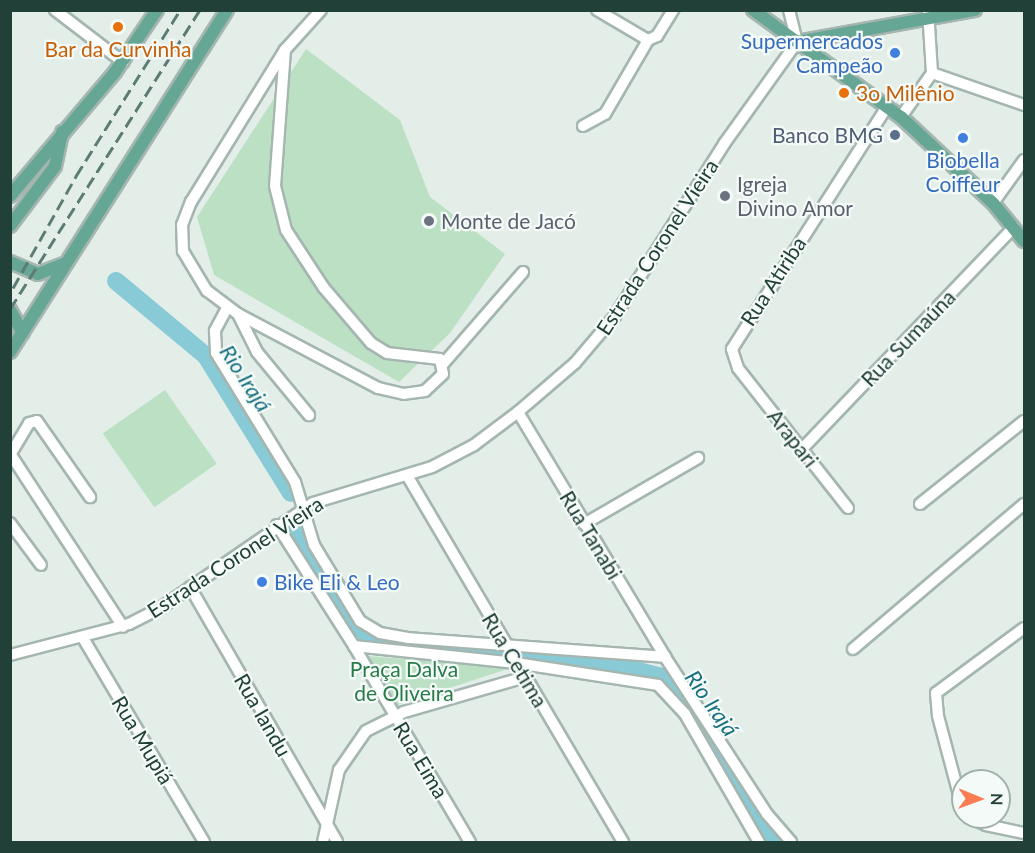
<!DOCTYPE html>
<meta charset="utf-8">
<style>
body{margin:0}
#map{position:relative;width:1035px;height:853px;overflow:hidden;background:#e3eee9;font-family:Lato,sans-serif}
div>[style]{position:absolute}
.green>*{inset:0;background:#bbe0c4;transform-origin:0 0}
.river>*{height:18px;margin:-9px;padding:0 9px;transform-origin:9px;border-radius:9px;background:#88cad6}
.roads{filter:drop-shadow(2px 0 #a5b6b0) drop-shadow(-2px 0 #a5b6b0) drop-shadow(0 2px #a5b6b0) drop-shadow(0 -2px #a5b6b0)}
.minor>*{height:10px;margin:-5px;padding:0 5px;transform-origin:5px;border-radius:5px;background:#fff}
.major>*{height:12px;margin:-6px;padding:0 6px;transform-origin:6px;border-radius:6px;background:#65a695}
.rail>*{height:3px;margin-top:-1.5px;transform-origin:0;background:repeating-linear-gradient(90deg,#5c7c73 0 12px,transparent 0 18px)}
.dots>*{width:16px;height:16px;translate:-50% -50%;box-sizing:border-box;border:3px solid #f4faf7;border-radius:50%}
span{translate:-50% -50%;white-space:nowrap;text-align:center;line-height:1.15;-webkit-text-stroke:4.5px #f4faf7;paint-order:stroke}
.shop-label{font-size:21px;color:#366cbe}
.right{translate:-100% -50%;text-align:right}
.left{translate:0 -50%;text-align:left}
.food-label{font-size:21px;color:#c56008}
.service-label{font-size:21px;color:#4e5e75}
.worship-label{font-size:21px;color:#5b616d}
.street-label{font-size:21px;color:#214038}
.park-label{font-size:21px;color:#297a48}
.water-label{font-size:22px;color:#176f80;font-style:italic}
.frame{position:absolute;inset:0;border:12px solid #214038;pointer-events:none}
.north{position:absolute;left:951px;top:769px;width:60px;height:60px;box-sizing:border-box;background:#f4faf7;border:2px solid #a0b0ab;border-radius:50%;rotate:91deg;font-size:16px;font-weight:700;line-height:24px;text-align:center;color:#214038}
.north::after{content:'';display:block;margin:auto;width:21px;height:27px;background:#fa7c55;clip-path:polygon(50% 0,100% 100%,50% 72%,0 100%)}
</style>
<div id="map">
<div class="green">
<div style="clip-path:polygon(306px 49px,400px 120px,430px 197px,505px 254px,450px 333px,399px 382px,214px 275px,197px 217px)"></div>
<div style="left:165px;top:390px;width:90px;height:76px;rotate:55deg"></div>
<div style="clip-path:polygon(366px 656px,514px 667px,394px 706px)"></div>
</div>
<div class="river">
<div style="left:116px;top:281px;width:117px;rotate:39.8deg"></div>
<div style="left:206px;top:356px;width:161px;rotate:58.2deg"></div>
<div style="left:296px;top:530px;width:105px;rotate:59.8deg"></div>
<div style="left:349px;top:621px;width:29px;rotate:35deg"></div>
<div style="left:373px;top:638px;width:133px;rotate:6.1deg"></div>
<div style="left:530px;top:654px;width:81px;rotate:7.1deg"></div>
<div style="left:610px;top:664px;width:58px;rotate:14deg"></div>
<div style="left:666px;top:678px;width:20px;rotate:41deg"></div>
<div style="left:681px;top:691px;width:177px;rotate:58.4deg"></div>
</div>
<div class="roads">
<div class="minor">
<div style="left:55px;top:10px;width:86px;rotate:37.4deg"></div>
<div style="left:597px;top:10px;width:59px;rotate:30.5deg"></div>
<div style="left:648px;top:40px;width:10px;rotate:-24deg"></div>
<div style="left:657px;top:36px;width:31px;rotate:-58deg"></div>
<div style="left:285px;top:50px;width:136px;rotate:94.2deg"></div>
<div style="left:275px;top:186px;width:45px;rotate:76deg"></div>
<div style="left:286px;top:230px;width:69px;rotate:56.8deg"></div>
<div style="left:324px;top:288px;width:72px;rotate:49.5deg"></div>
<div style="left:371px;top:343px;width:19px;rotate:32deg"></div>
<div style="left:387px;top:353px;width:53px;rotate:6.5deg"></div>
<div style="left:440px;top:359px;width:15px;rotate:79deg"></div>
<div style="left:443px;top:374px;width:25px;rotate:137deg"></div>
<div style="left:425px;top:391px;width:21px;rotate:172deg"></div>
<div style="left:404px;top:394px;width:27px;rotate:-167deg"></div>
<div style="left:378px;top:388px;width:158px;rotate:-152.1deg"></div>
<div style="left:238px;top:314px;width:39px;rotate:-143deg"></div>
<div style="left:207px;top:291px;width:47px;rotate:-121deg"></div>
<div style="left:183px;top:251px;width:26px;rotate:-92deg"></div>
<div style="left:182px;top:225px;width:25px;rotate:-69deg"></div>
<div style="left:191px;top:202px;width:179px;rotate:-58.3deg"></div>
<div style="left:285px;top:50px;width:54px;rotate:-48deg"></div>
<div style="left:932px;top:73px;width:97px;rotate:19.2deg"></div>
<div style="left:901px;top:117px;width:54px;rotate:-54.8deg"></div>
<div style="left:932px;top:73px;width:63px;rotate:-93.6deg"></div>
<div style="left:583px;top:126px;width:25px;rotate:-29deg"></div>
<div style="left:605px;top:114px;width:86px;rotate:-59.8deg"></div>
<div style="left:993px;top:203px;width:53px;rotate:-54.2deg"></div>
<div style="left:227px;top:308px;width:26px;rotate:118deg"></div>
<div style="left:215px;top:331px;width:22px;rotate:87deg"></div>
<div style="left:216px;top:353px;width:151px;rotate:58.5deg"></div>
<div style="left:295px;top:482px;width:66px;rotate:73.2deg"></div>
<div style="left:314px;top:545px;width:89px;rotate:58.8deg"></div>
<div style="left:360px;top:621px;width:23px;rotate:31deg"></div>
<div style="left:380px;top:633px;width:28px;rotate:10deg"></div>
<div style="left:408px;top:638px;width:258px;rotate:4.2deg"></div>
<div style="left:665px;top:657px;width:187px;rotate:57deg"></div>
<div style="left:767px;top:814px;width:37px;rotate:49deg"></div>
<div style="left:238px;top:314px;width:42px;rotate:63.4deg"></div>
<div style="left:257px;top:352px;width:82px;rotate:50.5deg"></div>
<div style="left:443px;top:364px;width:122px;rotate:-49deg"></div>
<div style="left:518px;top:412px;width:286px;rotate:59deg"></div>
<div style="left:802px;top:449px;width:307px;rotate:-46.3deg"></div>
<div style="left:10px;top:455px;width:37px;rotate:-59deg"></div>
<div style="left:29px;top:423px;width:8px;rotate:-14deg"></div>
<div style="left:37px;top:421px;width:93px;rotate:55.1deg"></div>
<div style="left:11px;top:455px;width:205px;rotate:56.9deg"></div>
<div style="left:408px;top:477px;width:424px;rotate:59.5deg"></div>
<div style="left:920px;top:504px;width:133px;rotate:-38.6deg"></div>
<div style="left:848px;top:508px;width:178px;rotate:-128.2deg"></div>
<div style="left:738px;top:368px;width:20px;rotate:-108deg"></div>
<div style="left:732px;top:349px;width:287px;rotate:-57.4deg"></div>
<div style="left:10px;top:523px;width:52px;rotate:53.6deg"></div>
<div style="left:584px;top:524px;width:132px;rotate:-30.1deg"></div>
<div style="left:277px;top:525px;width:143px;rotate:57.5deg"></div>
<div style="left:354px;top:646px;width:228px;rotate:59.4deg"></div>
<div style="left:190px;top:587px;width:294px;rotate:60deg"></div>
<div style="left:83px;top:638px;width:237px;rotate:59.3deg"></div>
<div style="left:354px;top:646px;width:163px;rotate:6deg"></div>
<div style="left:516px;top:663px;width:144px;rotate:8.8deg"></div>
<div style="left:658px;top:685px;width:40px;rotate:47deg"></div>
<div style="left:685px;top:714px;width:148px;rotate:60deg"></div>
<div style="left:853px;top:649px;width:224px;rotate:-40.3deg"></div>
<div style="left:10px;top:655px;width:123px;rotate:-14.6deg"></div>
<div style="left:129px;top:624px;width:37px;rotate:-27deg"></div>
<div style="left:162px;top:607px;width:183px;rotate:-34.6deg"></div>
<div style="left:313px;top:503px;width:124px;rotate:-16.8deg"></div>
<div style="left:432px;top:467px;width:47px;rotate:-27.6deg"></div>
<div style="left:474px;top:445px;width:55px;rotate:-36.9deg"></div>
<div style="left:518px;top:412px;width:75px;rotate:-40.7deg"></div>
<div style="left:575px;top:363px;width:62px;rotate:-49.6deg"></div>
<div style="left:615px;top:316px;width:204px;rotate:-57.6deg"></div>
<div style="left:724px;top:144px;width:125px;rotate:-54.4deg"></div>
<div style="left:797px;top:42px;width:33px;rotate:-104deg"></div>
<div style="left:963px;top:810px;width:97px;rotate:-104.9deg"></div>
<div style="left:938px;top:716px;width:23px;rotate:-95deg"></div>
<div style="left:936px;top:693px;width:109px;rotate:-36.5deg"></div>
<div style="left:969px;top:817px;width:19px;rotate:25deg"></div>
<div style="left:986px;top:825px;width:39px;rotate:12deg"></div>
<div style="left:323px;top:842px;width:74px;rotate:-77.5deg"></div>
<div style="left:339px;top:770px;width:47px;rotate:-55.3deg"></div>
<div style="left:366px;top:731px;width:42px;rotate:-26.6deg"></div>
<div style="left:404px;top:712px;width:126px;rotate:-16.1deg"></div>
</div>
<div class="major">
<div style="left:753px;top:10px;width:183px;rotate:35.9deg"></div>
<div style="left:901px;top:117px;width:126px;rotate:43.1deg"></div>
<div style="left:993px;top:203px;width:49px;rotate:50.8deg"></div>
<div style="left:797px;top:42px;width:181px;rotate:-10.2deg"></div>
<div style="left:10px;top:196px;width:162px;rotate:-49.7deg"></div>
<div style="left:115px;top:72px;width:75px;rotate:-55.9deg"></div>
<div style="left:10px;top:226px;width:75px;rotate:-53.1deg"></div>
<div style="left:55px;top:166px;width:35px;rotate:-78deg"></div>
<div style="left:10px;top:262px;width:30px;rotate:23deg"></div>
<div style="left:38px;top:274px;width:28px;rotate:-21deg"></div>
<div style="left:10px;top:310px;width:26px;rotate:61deg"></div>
<div style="left:10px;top:352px;width:405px;rotate:-57.6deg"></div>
</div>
</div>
<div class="rail">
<div style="left:13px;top:288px;width:129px;rotate:-60.6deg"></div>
<div style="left:76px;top:176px;width:196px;rotate:-57.9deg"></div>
<div style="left:10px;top:309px;width:354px;rotate:-57.6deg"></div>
</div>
<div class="dots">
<div style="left:118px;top:27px;background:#e8710a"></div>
<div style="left:895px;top:53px;background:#3f7fe0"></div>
<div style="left:844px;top:93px;background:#e8710a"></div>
<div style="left:895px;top:135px;background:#5c6f8a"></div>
<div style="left:963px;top:138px;background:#3f7fe0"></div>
<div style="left:725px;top:196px;background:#6b7280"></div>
<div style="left:429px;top:221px;background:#6b7280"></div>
<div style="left:262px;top:582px;background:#3f7fe0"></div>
</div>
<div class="shop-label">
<span class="right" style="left:883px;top:53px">Supermercados<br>Campeão</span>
<span style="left:963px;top:172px">Biobella<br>Coiffeur</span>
<span class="left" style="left:274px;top:582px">Bike Eli &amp; Leo</span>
</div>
<div class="food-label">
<span style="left:118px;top:49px">Bar da Curvinha</span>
<span class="left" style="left:856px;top:93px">3o Milênio</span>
</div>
<div class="service-label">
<span class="right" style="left:883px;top:135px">Banco BMG</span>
</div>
<div class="worship-label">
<span class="left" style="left:737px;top:196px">Igreja<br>Divino Amor</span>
<span class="left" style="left:441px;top:221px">Monte de Jacó</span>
</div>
<div class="street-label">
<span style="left:657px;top:247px;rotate:-57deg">Estrada Coronel Vieira</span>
<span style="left:773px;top:281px;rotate:-57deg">Rua Atiriba</span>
<span style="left:908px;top:338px;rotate:-46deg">Rua Sumaúna</span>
<span style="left:793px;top:438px;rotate:52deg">Arapari</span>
<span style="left:591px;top:535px;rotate:59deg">Rua Tanabi</span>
<span style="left:235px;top:557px;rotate:-33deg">Estrada Coronel Vieira</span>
<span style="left:515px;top:660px;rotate:59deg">Rua Cetima</span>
<span style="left:263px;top:715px;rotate:60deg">Rua Iandu</span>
<span style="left:143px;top:740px;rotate:59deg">Rua Mupiá</span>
<span style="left:421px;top:760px;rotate:59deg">Rua Eima</span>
</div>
<div class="park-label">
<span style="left:404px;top:681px">Praça Dalva<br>de Oliveira</span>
</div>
<div class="water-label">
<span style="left:246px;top:378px;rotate:57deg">Rio Irajá</span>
<span style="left:712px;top:703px;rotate:55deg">Rio Irajá</span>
</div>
<div class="frame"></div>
<div class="north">N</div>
</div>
